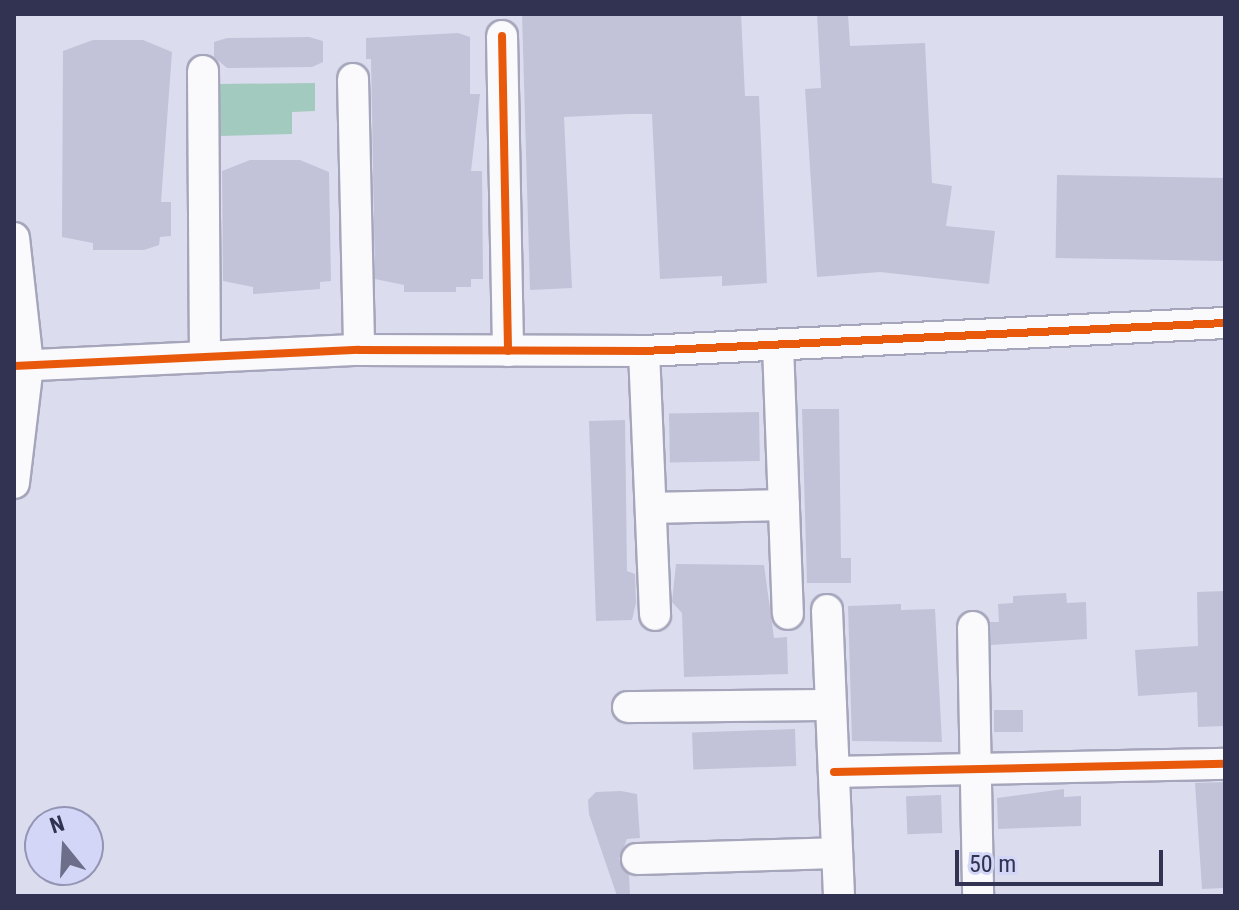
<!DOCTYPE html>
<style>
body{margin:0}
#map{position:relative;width:1239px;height:910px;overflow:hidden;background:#dbdcee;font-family:"Roboto Condensed",sans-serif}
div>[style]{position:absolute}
.green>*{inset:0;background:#a3cabf}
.building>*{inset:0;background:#c2c3d8;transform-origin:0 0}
.roads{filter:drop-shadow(2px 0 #a5a5bb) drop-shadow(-2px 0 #a5a5bb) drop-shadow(0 2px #a5a5bb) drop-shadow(0 -2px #a5a5bb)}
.street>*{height:30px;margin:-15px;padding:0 15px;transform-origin:15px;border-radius:15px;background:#fafafc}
.cycleway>*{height:8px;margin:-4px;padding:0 4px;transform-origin:4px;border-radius:4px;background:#e8590c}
span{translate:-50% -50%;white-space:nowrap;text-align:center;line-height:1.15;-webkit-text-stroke:6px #d3d6f6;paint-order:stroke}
.frame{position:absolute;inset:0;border:16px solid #323352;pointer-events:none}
.north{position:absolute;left:24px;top:806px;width:80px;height:80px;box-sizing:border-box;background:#d3d6f6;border:2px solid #9395b4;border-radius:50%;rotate:342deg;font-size:22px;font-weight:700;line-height:32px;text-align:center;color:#323352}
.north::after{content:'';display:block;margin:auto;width:28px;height:36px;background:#6d6e89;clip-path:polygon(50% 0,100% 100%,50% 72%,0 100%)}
.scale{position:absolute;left:955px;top:850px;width:208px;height:36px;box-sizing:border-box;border:4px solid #323352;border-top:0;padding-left:10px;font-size:24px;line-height:28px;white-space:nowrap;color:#323352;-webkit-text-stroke:6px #d3d6f6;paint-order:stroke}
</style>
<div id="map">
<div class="green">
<div style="clip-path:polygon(315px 83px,315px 111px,292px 112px,292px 134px,220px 136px,219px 84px)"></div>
</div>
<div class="building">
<div style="clip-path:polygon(522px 14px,741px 14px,745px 96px,759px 96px,767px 283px,722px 286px,722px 276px,660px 279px,652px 114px,628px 114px,564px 117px,572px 288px,530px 290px)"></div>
<div style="clip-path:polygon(817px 14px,848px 14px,850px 46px,925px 43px,932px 183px,952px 186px,946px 226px,995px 231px,989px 284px,880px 272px,817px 277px,805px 89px,821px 88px)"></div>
<div style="clip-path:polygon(458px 33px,470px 37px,470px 94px,480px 94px,471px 171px,482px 171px,483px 279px,471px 279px,471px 287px,456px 287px,456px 292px,404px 292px,404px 285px,375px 279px,371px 59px,366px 59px,366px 38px)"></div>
<div style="clip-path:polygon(309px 37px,323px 41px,323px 62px,312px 67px,227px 68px,214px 57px,214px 42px,227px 38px)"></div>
<div style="clip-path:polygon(93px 40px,143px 40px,172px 52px,161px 202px,171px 202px,171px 236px,160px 237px,159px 245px,144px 250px,93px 250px,93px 243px,62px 237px,63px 51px)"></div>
<div style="clip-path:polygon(250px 160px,300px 160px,329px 172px,331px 281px,320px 282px,320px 289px,253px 294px,253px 287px,223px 281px,222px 171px)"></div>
<div style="left:1057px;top:175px;width:168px;height:83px;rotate:1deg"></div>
<div style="clip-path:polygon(802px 409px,839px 409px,841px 558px,851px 558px,851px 583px,807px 583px)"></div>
<div style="left:759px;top:412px;width:49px;height:90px;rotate:89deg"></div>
<div style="clip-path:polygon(625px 420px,627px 571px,635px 574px,636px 603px,632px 620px,596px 621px,589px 421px)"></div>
<div style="clip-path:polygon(676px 564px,764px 565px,774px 638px,787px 637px,788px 674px,684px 677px,682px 613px,672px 602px)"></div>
<div style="clip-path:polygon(1225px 591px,1225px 726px,1198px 727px,1197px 692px,1138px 696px,1135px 650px,1198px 646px,1197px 592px)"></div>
<div style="clip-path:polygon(1066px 593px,1067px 603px,1086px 602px,1087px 639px,991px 645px,990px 622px,999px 622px,998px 604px,1013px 603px,1013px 596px)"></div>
<div style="clip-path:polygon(901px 604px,901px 610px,935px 609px,942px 742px,852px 741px,848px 606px)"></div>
<div style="left:994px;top:710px;width:29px;height:22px"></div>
<div style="left:795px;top:729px;width:37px;height:103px;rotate:88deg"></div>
<div style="clip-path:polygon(1225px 782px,1225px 888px,1202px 889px,1195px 783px)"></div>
<div style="clip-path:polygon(1064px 789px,1064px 797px,1081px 796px,1081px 826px,998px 829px,997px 798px)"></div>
<div style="clip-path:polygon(621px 791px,637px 794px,640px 838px,627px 839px,619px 859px,629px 875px,630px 896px,617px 896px,589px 814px,588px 800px,596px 792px)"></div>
<div style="left:941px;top:795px;width:38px;height:35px;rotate:88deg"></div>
</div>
<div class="roads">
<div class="street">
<div style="left:502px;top:36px;width:315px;rotate:88.9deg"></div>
<div style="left:203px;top:71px;width:286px;rotate:89.6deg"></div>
<div style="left:353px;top:79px;width:271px;rotate:88.7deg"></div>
<div style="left:14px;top:238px;width:128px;rotate:83.7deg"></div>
<div style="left:28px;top:365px;width:119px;rotate:96.8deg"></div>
<div style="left:778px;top:345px;width:269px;rotate:87.9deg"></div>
<div style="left:644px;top:351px;width:264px;rotate:87.6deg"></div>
<div style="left:14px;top:366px;width:345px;rotate:-2.7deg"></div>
<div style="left:359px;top:350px;width:285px;rotate:0.2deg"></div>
<div style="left:644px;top:351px;width:582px;rotate:-2.76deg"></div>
<div style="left:651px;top:508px;width:133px;rotate:-1.3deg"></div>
<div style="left:827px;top:610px;width:286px;rotate:87.6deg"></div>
<div style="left:973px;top:627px;width:269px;rotate:88.9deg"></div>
<div style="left:628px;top:707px;width:203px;rotate:-0.6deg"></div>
<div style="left:834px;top:772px;width:391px;rotate:-1.2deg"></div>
<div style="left:637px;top:859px;width:200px;rotate:-1.7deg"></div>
</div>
</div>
<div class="cycleway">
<div style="left:502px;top:36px;width:315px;rotate:88.9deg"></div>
<div style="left:14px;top:366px;width:345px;rotate:-2.7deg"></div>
<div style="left:359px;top:350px;width:285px;rotate:0.2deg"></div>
<div style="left:644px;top:351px;width:582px;rotate:-2.76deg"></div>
<div style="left:834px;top:772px;width:391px;rotate:-1.2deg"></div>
</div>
<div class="frame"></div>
<div class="north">N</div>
<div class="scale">50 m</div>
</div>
